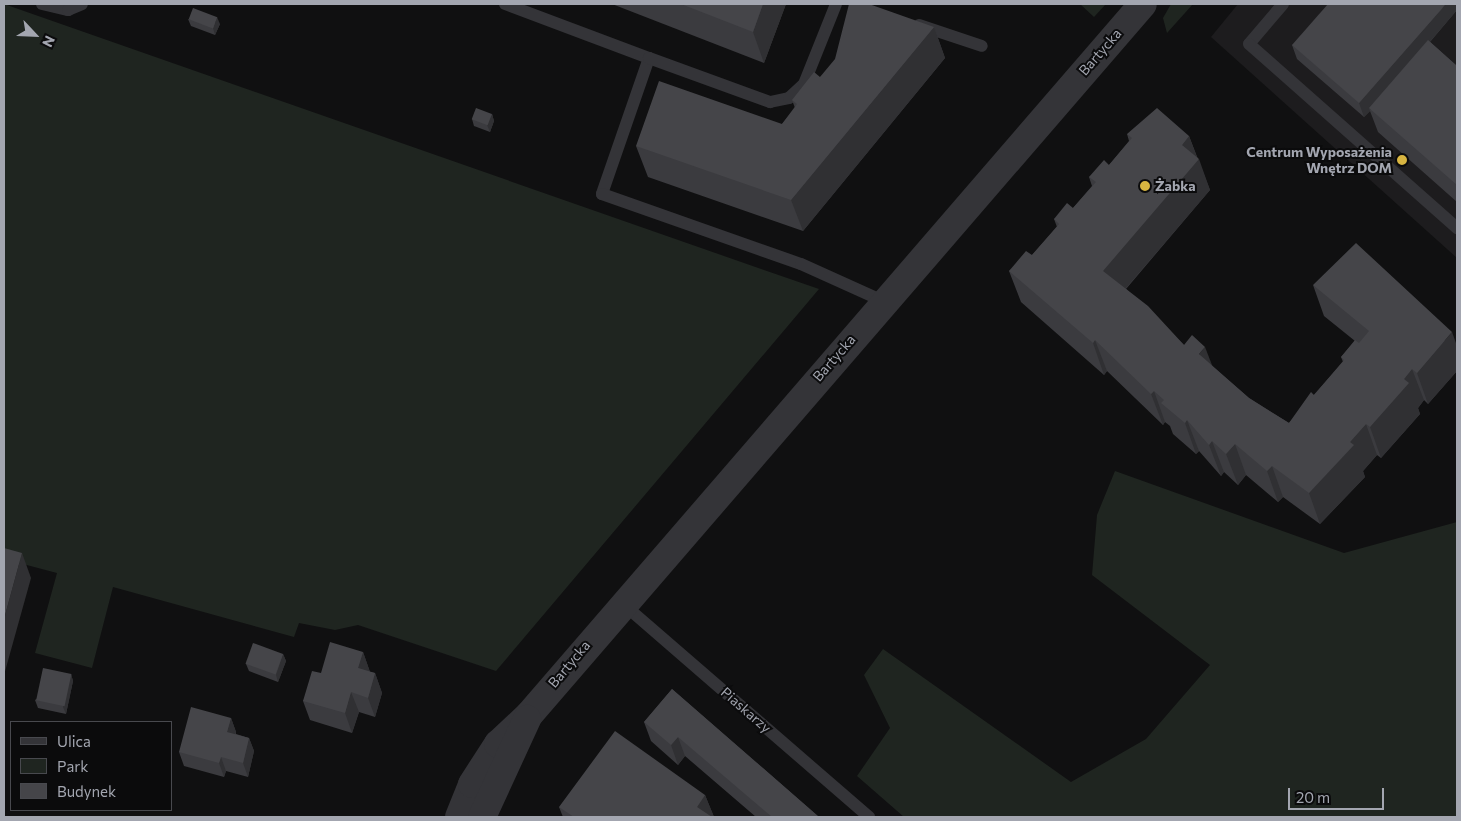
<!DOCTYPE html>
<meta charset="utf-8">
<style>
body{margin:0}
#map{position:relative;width:1461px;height:821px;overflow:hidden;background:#101011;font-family:Commissioner,sans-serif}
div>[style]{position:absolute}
.built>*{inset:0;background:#1d1c1e}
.green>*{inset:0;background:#1f2520}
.service>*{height:12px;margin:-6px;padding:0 6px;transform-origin:6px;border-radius:6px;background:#343438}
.tertiary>*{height:28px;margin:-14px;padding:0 14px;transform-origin:14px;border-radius:14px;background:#343438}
.wall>*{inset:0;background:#3b3b3f}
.shaded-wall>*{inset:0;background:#303033}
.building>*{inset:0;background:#454549;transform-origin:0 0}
.dots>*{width:14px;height:14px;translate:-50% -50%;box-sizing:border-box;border:2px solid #0b0b0c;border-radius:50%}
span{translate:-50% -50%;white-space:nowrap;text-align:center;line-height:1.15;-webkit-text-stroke:4px #0b0b0c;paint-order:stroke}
.street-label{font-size:14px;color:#a3a6b0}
.poi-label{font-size:14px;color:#a3a6b0;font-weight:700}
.right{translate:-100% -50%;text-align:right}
.left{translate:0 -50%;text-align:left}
.frame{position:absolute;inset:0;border:5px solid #a3a6b0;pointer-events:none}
.legend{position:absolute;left:10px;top:721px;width:162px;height:90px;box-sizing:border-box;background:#0b0b0c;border:1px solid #48494e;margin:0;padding:6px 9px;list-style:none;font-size:15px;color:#a3a6b0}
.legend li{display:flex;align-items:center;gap:10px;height:25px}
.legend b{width:25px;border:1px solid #48494e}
.north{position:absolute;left:10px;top:10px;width:50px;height:50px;-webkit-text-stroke:4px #0b0b0c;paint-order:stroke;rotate:115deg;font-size:14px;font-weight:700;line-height:20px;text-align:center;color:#a3a6b0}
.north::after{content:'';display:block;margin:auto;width:18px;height:22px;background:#a3a6b0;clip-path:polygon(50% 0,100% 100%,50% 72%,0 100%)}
.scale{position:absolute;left:1288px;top:788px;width:96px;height:22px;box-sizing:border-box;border:2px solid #a3a6b0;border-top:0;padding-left:6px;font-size:15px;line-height:18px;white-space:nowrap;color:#a3a6b0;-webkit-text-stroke:4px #0b0b0c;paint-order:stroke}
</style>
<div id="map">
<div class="built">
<div style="clip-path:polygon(1238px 4px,1457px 4px,1457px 258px,1211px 37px)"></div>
</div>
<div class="green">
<div style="clip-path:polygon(4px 4px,764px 270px,819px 289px,496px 671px,358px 625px,335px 630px,299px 623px,294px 637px,113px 587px,92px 668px,35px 653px,57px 573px,4px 559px)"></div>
<div style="clip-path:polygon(1080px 4px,1106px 4px,1094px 17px)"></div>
<div style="clip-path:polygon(1171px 4px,1193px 4px,1167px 33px,1163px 18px)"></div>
<div style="clip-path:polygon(1115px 471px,1344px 553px,1457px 522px,1457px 817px,904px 817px,857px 776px,890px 728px,864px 675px,883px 649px,1071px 782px,1146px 739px,1210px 665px,1092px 575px,1097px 515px)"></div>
</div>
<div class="service">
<div style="left:42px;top:4px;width:27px;rotate:13deg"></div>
<div style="left:68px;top:10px;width:15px;rotate:-23deg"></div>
<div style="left:505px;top:4px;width:154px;rotate:20.6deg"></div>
<div style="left:649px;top:58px;width:144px;rotate:109.1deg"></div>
<div style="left:602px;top:194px;width:211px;rotate:19.4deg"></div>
<div style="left:801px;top:264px;width:90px;rotate:24.3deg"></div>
<div style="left:1283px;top:4px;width:52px;rotate:130.4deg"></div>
<div style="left:1249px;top:44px;width:278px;rotate:41.5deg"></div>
<div style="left:919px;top:25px;width:66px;rotate:18.4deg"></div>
<div style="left:649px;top:58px;width:129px;rotate:20deg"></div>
<div style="left:770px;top:102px;width:19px;rotate:-12deg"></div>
<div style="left:789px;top:98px;width:21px;rotate:-43deg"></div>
<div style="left:804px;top:84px;width:86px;rotate:-68.2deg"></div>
<div style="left:622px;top:603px;width:327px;rotate:40.9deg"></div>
</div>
<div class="tertiary">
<div style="left:459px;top:817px;width:35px;rotate:-68deg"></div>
<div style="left:472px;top:784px;width:48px;rotate:-57deg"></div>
<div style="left:498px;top:744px;width:42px;rotate:-43.1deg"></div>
<div style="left:529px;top:715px;width:939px;rotate:-49.19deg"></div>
<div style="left:482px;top:817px;width:108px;rotate:-65.3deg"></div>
</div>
<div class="wall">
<div style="clip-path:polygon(612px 4px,786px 4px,764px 63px)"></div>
<div style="clip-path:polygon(1457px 4px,1457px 10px,1430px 42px,1457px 66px,1457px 202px,1378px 132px,1370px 111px,1364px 117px,1297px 59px,1292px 45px)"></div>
<div style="clip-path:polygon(188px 19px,220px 24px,215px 35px,191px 26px)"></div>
<div style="clip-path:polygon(934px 27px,945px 58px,803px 231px,648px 177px,636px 146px,782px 124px,795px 108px,792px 100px,820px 77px)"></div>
<div style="clip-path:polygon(492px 114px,494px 121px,490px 132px,474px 126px,472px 119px)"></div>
<div style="clip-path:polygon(1127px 134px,1189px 136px,1210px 190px,1126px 289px,1184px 345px,1212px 366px,1249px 398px,1289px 423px,1343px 362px,1341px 357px,1355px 341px,1324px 316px,1313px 285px,1457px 346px,1457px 371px,1428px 404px,1424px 400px,1418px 408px,1420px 414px,1381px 458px,1377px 455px,1363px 471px,1365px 477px,1320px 524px,1283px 497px,1278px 502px,1246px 475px,1238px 485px,1224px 472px,1221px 476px,1199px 451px,1196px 454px,1173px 434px,1170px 426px,1165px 422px,1163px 425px,1107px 371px,1104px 375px,1021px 302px,1009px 271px,1032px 255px,1057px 227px,1054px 219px,1073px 208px,1092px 186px,1089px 177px,1109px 165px,1129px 141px)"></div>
<div style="clip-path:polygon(363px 652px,370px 672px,375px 673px,382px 693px,375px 717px,359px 712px,352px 733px,310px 720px,303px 701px,321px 673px)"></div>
<div style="clip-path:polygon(283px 654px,286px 661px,278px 682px,249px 671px,246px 664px)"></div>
<div style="clip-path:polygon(71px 674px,73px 681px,66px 714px,38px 708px,35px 700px)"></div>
<div style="clip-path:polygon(672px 689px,819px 817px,756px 817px,685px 756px,678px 765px,651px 741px,644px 722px)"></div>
<div style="clip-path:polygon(231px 718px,236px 732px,236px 734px,249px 738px,254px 751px,248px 777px,226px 771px,224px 777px,184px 766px,179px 752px)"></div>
<div style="clip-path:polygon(705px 795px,714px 817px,563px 817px,559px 807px)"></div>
</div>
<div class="shaded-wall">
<div style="clip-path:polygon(763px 4px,786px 4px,764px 63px,753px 32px)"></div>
<div style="clip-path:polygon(1446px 4px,1457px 4px,1457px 10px,1371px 110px,1369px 108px,1370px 111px,1364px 117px,1359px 103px)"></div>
<div style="clip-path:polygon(217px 17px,220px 24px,215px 35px,213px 28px)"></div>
<div style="clip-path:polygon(934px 27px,945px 58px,803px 231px,791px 200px)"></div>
<div style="clip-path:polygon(492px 114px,494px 121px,490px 132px,487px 125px)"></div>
<div style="clip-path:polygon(1189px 136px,1198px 160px,1199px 159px,1210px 190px,1114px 302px,1103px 271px,1182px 145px)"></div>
<div style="clip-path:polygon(1452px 332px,1457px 346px,1457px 371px,1428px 404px,1417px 373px)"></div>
<div style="clip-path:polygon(1095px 340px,1107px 371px,1104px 375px,1093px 343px)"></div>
<div style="clip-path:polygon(1205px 347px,1217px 378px,1199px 354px)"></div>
<div style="clip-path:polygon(1412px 369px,1424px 400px,1418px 408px,1420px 414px,1381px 458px,1370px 427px,1404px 379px)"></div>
<div style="clip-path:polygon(1154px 391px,1165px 422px,1163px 425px,1151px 394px)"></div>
<div style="clip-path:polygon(1187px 420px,1199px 451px,1196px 454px,1185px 423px)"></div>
<div style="clip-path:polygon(1366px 424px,1377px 455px,1363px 471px,1365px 477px,1320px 524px,1309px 493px,1350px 442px)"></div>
<div style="clip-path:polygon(1212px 441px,1224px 472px,1221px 476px,1209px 445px)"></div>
<div style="clip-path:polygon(1235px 444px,1246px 475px,1238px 485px,1226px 454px)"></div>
<div style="clip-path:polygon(1272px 466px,1283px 497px,1278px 502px,1267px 471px)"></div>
<div style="clip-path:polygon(22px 553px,31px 578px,4px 675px,4px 619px)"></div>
<div style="clip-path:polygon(363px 652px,370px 672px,358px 668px)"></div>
<div style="clip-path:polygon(283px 654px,286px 661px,278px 682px,276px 675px)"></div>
<div style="clip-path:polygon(375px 673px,382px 693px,375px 717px,368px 698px)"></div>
<div style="clip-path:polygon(71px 674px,73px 681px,66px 714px,63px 707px)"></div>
<div style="clip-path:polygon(351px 692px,359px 712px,352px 733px,345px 713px)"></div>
<div style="clip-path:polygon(231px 718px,236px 732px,232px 745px,227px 732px)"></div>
<div style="clip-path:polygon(678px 737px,685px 756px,678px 765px,671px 745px)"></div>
<div style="clip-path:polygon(249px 738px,254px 751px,248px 777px,243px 763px)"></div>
<div style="clip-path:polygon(221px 757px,226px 771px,224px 777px,219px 763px)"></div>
<div style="clip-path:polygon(705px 795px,714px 817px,701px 817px,697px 807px)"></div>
</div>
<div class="building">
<div style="clip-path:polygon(681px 4px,763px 4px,753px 32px)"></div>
<div style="clip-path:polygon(849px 4px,869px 4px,934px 27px,791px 200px,636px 146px,659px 81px,782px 124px,797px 104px,792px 100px,814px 72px,820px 77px,835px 59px)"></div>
<div style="clip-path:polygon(1328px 4px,1446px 4px,1359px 103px,1292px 45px)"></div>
<div style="left:193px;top:8px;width:26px;height:12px;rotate:21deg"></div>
<div style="clip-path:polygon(1428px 40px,1457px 66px,1457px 185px,1369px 108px)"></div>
<div style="left:476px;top:108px;width:17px;height:12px;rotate:21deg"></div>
<div style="clip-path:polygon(1157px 108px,1189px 136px,1182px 145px,1199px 159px,1103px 271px,1148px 306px,1184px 345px,1192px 335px,1205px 347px,1199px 354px,1249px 398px,1289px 423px,1311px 392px,1314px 395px,1344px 360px,1341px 357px,1355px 340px,1359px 343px,1369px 331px,1313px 285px,1356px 243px,1452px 332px,1417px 373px,1412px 369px,1404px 379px,1409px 383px,1370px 427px,1366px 424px,1350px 442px,1354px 445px,1309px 493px,1272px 466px,1267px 471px,1235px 444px,1226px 454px,1212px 441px,1209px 445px,1187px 420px,1185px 423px,1161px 403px,1164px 400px,1154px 391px,1151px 394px,1095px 340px,1093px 343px,1009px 271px,1026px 251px,1032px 255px,1059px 224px,1054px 219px,1067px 203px,1073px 208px,1096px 182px,1089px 177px,1104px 160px,1109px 165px,1132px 138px,1127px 134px)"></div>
<div style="clip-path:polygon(4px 548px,22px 553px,4px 619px)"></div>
<div style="clip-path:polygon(330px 642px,363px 652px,358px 668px,375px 673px,368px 698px,351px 692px,345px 713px,303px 701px,312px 671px,321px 673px)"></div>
<div style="left:253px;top:643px;width:32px;height:22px;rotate:20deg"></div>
<div style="left:43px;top:668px;width:29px;height:33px;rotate:12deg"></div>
<div style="clip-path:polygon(672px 689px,819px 817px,772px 817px,678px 737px,671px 745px,644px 722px)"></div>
<div style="clip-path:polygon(191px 707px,231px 718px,227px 732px,249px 738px,243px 763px,221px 757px,219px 763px,179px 752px)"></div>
<div style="clip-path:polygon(615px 731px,705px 795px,697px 807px,712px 817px,574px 817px,559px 807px)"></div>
</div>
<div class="dots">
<div style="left:1402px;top:160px;background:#d8b541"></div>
<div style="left:1145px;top:186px;background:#d8b541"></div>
</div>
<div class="street-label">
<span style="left:1100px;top:52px;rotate:-49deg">Bartycka</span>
<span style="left:834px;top:358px;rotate:-49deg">Bartycka</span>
<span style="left:569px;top:664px;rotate:-50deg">Bartycka</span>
<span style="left:746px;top:710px;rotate:41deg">Piaskarzy</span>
</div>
<div class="poi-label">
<span class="right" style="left:1392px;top:160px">Centrum Wyposażenia<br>Wnętrz DOM</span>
<span class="left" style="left:1155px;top:186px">Żabka</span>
</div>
<div class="frame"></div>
<ul class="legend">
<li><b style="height:6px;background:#343438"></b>Ulica</li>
<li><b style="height:14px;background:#1f2520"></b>Park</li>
<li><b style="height:14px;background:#454549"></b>Budynek</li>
</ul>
<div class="north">N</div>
<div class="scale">20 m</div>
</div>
